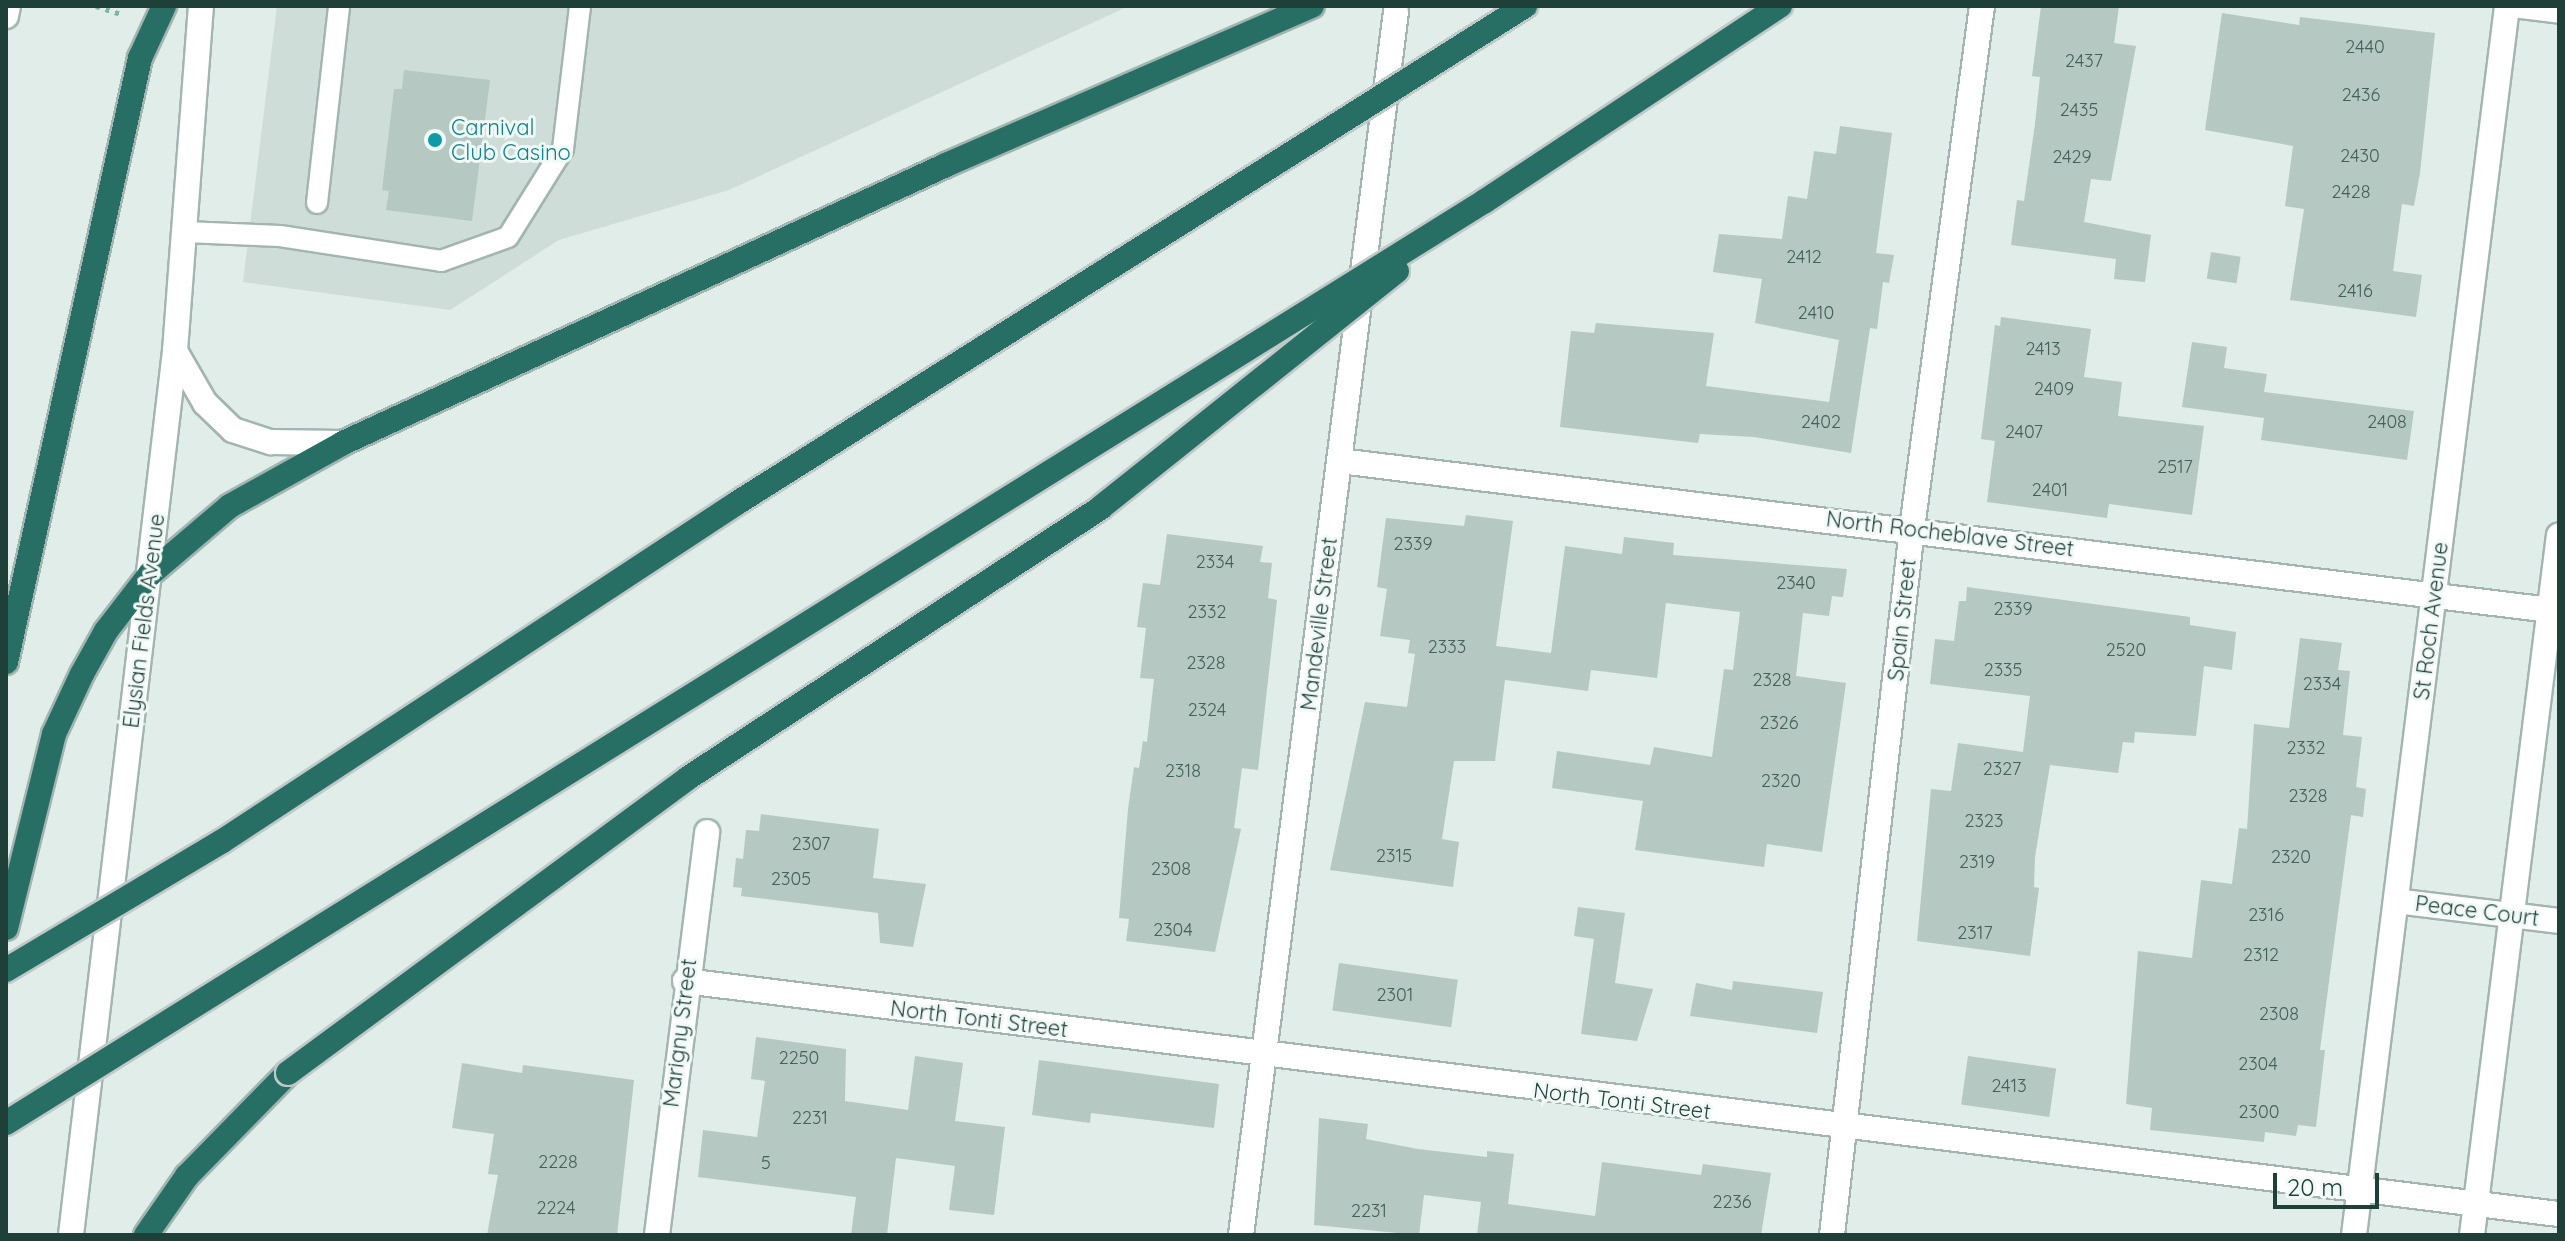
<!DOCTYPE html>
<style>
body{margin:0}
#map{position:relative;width:2565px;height:1241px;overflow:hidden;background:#e0ede8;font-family:Quicksand,sans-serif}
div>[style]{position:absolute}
.built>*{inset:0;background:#ceddd7}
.building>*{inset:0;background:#b5c8c1;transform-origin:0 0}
.path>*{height:5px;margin-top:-2.5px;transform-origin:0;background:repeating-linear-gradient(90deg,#7db4a6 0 4px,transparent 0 10px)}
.roads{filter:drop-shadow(2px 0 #a2b5b0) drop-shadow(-2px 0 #a2b5b0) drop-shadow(0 2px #a2b5b0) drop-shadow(0 -2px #a2b5b0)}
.lane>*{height:20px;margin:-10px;padding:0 10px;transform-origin:10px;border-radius:10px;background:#fff}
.street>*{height:24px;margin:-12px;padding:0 12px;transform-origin:12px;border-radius:12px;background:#fff}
.secondary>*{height:24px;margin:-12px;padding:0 12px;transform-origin:12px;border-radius:12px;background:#fff}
.highway>*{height:24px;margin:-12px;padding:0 12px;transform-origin:12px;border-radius:12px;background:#276f65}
.bridges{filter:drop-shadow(2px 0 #c0c9c8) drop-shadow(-2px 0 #c0c9c8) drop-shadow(0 2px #c0c9c8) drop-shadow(0 -2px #c0c9c8)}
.highway-bridge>*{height:24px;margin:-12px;padding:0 12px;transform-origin:12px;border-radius:12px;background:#276f65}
.dots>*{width:22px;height:22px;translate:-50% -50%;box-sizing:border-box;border:4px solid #f1f9f6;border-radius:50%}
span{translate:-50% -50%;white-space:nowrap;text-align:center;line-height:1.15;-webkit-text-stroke:6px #f1f9f6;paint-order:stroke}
.number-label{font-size:18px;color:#44615b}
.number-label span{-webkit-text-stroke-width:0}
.culture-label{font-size:22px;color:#0d838f}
.left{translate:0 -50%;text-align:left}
.street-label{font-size:22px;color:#1f3f39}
.frame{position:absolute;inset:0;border:8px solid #1f3f39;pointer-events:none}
.scale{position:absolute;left:2273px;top:1173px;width:106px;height:36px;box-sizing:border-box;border:4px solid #1f3f39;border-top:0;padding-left:10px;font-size:24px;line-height:28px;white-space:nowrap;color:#1f3f39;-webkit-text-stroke:6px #f1f9f6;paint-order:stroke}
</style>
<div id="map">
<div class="built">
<div style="clip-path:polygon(277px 6px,1129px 6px,729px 190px,559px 240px,450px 310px,243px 282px)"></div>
</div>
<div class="building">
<div style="clip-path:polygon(2041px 6px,2119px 6px,2114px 43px,2136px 46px,2111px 181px,2091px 179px,2084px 222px,2151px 235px,2145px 282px,2114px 279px,2116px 259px,2011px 245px,2017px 200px,2024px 201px,2035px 124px,2040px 77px,2032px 76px)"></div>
<div style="clip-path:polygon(2222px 13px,2299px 25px,2300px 17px,2435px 33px,2420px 173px,2414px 206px,2402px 204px,2393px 271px,2422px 275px,2416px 317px,2290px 300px,2304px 209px,2285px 206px,2293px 146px,2205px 130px)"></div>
<div style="clip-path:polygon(404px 70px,490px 80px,472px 221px,386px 210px,389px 191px,382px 190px,394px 89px,402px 89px)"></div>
<div style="clip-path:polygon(1840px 126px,1892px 133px,1876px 253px,1894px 255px,1889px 283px,1883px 282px,1877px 329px,1870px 328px,1851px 453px,1754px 437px,1700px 434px,1698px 443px,1560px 427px,1571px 331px,1594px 333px,1596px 323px,1714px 333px,1706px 386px,1829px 402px,1839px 340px,1755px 323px,1762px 279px,1713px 272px,1719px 234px,1782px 239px,1788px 196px,1807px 199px,1814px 151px,1836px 154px)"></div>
<div style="left:2211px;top:252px;width:30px;height:27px;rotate:9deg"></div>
<div style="clip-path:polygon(2001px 317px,2091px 329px,2084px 377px,2122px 382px,2118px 416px,2204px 426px,2192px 515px,2109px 504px,2107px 518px,1987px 502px,1995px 441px,1981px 439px,1995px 325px,2000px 326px)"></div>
<div style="clip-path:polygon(2192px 342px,2227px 347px,2224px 368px,2267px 374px,2264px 392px,2414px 411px,2407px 460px,2261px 440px,2264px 418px,2182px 407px)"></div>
<div style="clip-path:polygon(1466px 515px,1513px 521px,1496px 646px,1551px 653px,1565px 546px,1622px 554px,1624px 537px,1674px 543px,1673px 555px,1847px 569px,1843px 597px,1832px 596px,1829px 616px,1803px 613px,1796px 676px,1846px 683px,1822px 852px,1767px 844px,1764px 867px,1635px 850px,1643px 801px,1552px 788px,1557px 751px,1650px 765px,1654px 747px,1712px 757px,1724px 669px,1733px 670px,1740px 612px,1666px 603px,1657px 678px,1591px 670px,1588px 691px,1505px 680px,1495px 761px,1454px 761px,1442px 839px,1459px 842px,1453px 887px,1330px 870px,1365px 702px,1407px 707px,1415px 654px,1408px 653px,1410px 640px,1380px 636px,1387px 589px,1377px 587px,1386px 518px,1464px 526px)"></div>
<div style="clip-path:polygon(1167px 534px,1263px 546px,1260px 562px,1272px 563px,1268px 598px,1277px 600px,1258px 770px,1242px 768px,1234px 828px,1241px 829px,1215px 952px,1126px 941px,1129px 919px,1119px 918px,1128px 809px,1134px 767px,1139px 768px,1143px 741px,1147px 742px,1154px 679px,1140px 678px,1146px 628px,1137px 627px,1143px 583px,1160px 585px)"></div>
<div style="clip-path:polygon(1967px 587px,2190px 617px,2190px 625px,2236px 632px,2232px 670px,2204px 666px,2196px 736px,2135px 732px,2134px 743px,2123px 742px,2118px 773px,2050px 765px,2035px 857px,2034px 887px,2039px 888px,2030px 956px,1917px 941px,1931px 789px,1951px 791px,1958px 743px,2023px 752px,2030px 696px,1930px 684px,1935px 639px,1954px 641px,1959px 601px,1966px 601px)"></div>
<div style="clip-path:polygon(2300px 638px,2342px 643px,2338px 670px,2350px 671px,2343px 735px,2362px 737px,2356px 787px,2366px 789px,2363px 817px,2351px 815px,2320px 1050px,2325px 1050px,2316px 1127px,2298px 1125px,2296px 1136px,2265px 1132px,2264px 1142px,2150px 1130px,2152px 1108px,2126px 1104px,2138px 951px,2192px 958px,2201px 880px,2232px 884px,2239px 828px,2247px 829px,2254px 724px,2289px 728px)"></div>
<div style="clip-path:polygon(761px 814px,879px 829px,873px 878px,926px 884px,913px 947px,880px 943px,878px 913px,741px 896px,742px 888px,733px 887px,736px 858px,743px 859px,746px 830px,759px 831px)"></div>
<div style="clip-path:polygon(1578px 907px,1625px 913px,1615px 983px,1653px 989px,1637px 1041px,1581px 1034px,1594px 939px,1574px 936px)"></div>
<div style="left:1339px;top:963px;width:120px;height:48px;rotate:8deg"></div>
<div style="clip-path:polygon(1733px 981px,1823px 992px,1817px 1033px,1690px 1016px,1696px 983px,1732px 990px)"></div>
<div style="clip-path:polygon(756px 1037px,846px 1049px,845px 1101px,908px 1110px,915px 1056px,963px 1063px,955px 1121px,1005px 1127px,994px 1215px,949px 1210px,955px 1166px,896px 1158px,887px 1235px,851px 1235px,856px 1197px,698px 1177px,703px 1130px,757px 1137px,765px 1081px,751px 1079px)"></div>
<div style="left:1968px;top:1056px;width:89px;height:49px;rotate:8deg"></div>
<div style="clip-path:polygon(1039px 1060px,1219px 1084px,1214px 1128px,1091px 1113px,1090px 1123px,1032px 1115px)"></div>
<div style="clip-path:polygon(462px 1063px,522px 1073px,523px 1065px,634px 1080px,617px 1235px,487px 1235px,498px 1175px,488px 1174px,494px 1134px,452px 1128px)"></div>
<div style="clip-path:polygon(1319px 1118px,1368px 1124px,1366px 1139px,1418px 1149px,1487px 1157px,1487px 1151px,1514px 1154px,1508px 1204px,1595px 1216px,1602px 1162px,1701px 1175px,1703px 1164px,1771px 1173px,1761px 1235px,1477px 1235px,1481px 1202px,1424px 1195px,1419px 1235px,1314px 1225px)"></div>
</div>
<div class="path">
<div style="left:96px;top:6px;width:25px;rotate:18deg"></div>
</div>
<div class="roads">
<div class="lane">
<div style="left:317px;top:203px;width:198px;rotate:-83.6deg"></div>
<div style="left:185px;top:232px;width:95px;rotate:2.4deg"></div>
<div style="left:280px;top:236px;width:163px;rotate:8.8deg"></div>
<div style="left:441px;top:261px;width:71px;rotate:-19.7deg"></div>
<div style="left:508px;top:237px;width:104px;rotate:-58deg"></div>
<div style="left:563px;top:149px;width:144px;rotate:-83.2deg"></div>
</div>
<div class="street">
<div style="left:2521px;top:6px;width:38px;rotate:7deg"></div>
<div style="left:1340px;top:461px;width:1228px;rotate:7.02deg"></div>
<div style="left:2396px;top:901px;width:164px;rotate:7deg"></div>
<div style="left:685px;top:981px;width:1888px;rotate:7.09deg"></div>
<div style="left:657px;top:1235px;width:406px;rotate:-82.9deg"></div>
<div style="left:1241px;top:1235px;width:1233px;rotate:-82.78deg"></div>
<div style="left:1832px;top:1235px;width:712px;rotate:-83.54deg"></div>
<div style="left:1912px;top:528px;width:527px;rotate:-82.36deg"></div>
<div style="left:2354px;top:1235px;width:1238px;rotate:-82.9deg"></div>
<div style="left:2472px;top:1235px;width:705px;rotate:-82.92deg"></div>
</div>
<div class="secondary">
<div style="left:6px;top:16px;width:10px;rotate:-79deg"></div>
<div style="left:175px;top:351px;width:60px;rotate:60deg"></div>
<div style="left:205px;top:403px;width:39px;rotate:44deg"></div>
<div style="left:233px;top:430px;width:40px;rotate:18deg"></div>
<div style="left:271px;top:442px;width:72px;rotate:0.8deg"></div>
<div style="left:71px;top:1235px;width:890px;rotate:-83.29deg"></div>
<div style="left:175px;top:351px;width:346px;rotate:-85.7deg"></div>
</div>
<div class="highway">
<div style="left:6px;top:662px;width:619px;rotate:-77.49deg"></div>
<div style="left:140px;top:58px;width:57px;rotate:-65.2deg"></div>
<div style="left:6px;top:928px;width:200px;rotate:-76.1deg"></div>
<div style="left:54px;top:734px;width:66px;rotate:-65deg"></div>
<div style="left:82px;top:674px;width:49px;rotate:-60.8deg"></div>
<div style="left:106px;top:631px;width:72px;rotate:-52.3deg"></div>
<div style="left:150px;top:574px;width:105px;rotate:-40.4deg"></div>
<div style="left:230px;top:506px;width:129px;rotate:-29.1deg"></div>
<div style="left:343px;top:443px;width:664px;rotate:-24.75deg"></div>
<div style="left:946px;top:165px;width:399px;rotate:-23.5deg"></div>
<div style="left:146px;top:1235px;width:72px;rotate:-55.2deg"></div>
<div style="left:187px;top:1176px;width:144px;rotate:-45.6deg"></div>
</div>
</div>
<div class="bridges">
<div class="highway-bridge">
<div style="left:6px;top:970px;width:250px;rotate:-30.8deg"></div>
<div style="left:221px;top:842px;width:617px;rotate:-33.3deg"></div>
<div style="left:737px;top:503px;width:932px;rotate:-32.24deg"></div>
<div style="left:288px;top:1073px;width:497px;rotate:-36.4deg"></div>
<div style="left:688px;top:778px;width:493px;rotate:-33.2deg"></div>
<div style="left:1100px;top:508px;width:380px;rotate:-38.6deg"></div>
<div style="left:6px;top:1123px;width:1743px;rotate:-31.94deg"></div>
<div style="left:1485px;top:201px;width:354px;rotate:-33.5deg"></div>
</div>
</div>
<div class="dots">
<div style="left:435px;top:140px;background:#0f9aa8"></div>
</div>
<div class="number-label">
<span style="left:2365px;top:47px">2440</span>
<span style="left:2084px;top:61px">2437</span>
<span style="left:2361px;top:95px">2436</span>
<span style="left:2079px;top:110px">2435</span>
<span style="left:2360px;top:156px">2430</span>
<span style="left:2072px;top:157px">2429</span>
<span style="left:2351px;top:192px">2428</span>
<span style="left:1804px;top:257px">2412</span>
<span style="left:2355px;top:291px">2416</span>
<span style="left:1816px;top:313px">2410</span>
<span style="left:2043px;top:349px">2413</span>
<span style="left:2054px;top:389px">2409</span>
<span style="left:1821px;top:422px">2402</span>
<span style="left:2387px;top:422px">2408</span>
<span style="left:2024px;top:432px">2407</span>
<span style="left:2175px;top:467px">2517</span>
<span style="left:2050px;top:490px">2401</span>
<span style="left:1413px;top:544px">2339</span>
<span style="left:1215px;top:562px">2334</span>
<span style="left:1796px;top:583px">2340</span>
<span style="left:2013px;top:609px">2339</span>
<span style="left:1207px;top:612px">2332</span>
<span style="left:1447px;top:647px">2333</span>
<span style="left:2126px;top:650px">2520</span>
<span style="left:1206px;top:663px">2328</span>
<span style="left:2003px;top:670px">2335</span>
<span style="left:1772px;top:680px">2328</span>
<span style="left:2322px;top:684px">2334</span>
<span style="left:1207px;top:710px">2324</span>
<span style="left:1779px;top:723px">2326</span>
<span style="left:2306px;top:748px">2332</span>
<span style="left:2002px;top:769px">2327</span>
<span style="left:1183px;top:771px">2318</span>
<span style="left:1781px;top:781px">2320</span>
<span style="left:2308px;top:796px">2328</span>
<span style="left:1984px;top:821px">2323</span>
<span style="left:811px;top:844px">2307</span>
<span style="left:1394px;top:856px">2315</span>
<span style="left:2291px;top:857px">2320</span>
<span style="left:1977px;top:862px">2319</span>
<span style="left:1171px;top:869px">2308</span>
<span style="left:791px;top:879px">2305</span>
<span style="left:2266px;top:915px">2316</span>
<span style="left:1173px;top:930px">2304</span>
<span style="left:1975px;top:933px">2317</span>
<span style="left:2261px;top:955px">2312</span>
<span style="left:1395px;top:995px">2301</span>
<span style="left:2279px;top:1014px">2308</span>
<span style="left:799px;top:1058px">2250</span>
<span style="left:2258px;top:1064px">2304</span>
<span style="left:2009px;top:1086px">2413</span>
<span style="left:2259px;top:1112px">2300</span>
<span style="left:810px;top:1118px">2231</span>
<span style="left:558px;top:1162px">2228</span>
<span style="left:766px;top:1163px">5</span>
<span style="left:1732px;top:1202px">2236</span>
<span style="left:556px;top:1208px">2224</span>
<span style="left:1369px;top:1211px">2231</span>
</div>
<div class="culture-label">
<span class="left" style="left:451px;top:140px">Carnival<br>Club Casino</span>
</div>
<div class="street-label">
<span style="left:1950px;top:534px;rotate:7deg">North Rocheblave Street</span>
<span style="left:1902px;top:620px;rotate:-84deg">Spain Street</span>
<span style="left:144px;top:621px;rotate:-83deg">Elysian Fields Avenue</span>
<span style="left:2431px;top:621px;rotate:-83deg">St Roch Avenue</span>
<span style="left:1319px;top:624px;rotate:-83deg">Mandeville Street</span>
<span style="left:2477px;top:911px;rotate:7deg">Peace Court</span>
<span style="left:979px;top:1019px;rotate:7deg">North Tonti Street</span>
<span style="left:680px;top:1033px;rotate:-83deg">Marigny Street</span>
<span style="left:1622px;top:1101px;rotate:7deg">North Tonti Street</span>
</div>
<div class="frame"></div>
<div class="scale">20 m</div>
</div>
